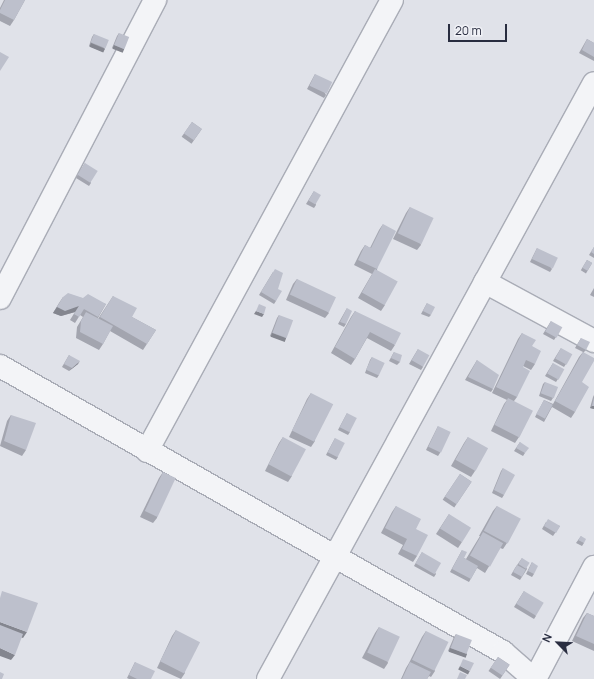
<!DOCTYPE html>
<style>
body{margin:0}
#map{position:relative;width:594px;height:679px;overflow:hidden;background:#e0e2e9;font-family:Manrope,sans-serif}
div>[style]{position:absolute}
.roads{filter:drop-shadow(1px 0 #a9acb6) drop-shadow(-1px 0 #a9acb6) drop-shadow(0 1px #a9acb6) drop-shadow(0 -1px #a9acb6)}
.minor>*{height:22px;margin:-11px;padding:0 11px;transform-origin:11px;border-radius:11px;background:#f3f4f7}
.wall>*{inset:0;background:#a3a5af;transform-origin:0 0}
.shaded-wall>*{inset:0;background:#84868f;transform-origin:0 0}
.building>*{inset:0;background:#bdc0cc;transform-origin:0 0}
span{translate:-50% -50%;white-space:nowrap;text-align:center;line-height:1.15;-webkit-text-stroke:4px #f0f1f6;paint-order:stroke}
.north{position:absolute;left:538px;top:623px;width:40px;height:40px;-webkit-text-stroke:3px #f0f1f6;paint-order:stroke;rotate:294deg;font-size:11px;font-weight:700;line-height:16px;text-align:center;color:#292d40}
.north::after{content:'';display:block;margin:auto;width:14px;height:18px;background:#292d40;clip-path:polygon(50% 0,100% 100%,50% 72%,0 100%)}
.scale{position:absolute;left:448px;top:24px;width:59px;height:18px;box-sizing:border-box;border:2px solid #292d40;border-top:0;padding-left:5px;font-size:12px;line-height:14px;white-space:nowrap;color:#292d40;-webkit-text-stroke:3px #f0f1f6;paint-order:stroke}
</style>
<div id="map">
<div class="roads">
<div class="minor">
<div style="left:485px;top:282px;width:124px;rotate:28.4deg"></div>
<div style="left:0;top:298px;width:336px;rotate:-62.5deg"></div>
<div style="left:0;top:366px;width:579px;rotate:29.62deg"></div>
<div style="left:503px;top:652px;width:41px;rotate:41.1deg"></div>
<div style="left:147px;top:451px;width:513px;rotate:-61.49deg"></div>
<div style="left:268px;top:679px;width:679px;rotate:-61.32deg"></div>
<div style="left:535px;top:679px;width:127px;rotate:-62.2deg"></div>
</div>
</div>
<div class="wall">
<div style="clip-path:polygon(4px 0,25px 0,14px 20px,10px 26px,0 21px,0 8px)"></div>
<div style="clip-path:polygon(119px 33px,124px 49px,122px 52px,112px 48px,117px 36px)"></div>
<div style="clip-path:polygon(94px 34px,105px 49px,103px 52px,89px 46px,92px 37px)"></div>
<div style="clip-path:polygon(587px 39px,594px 43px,594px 61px,579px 53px)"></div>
<div style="clip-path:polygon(315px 74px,326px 95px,324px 98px,307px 89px)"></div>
<div style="left:192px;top:122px;width:12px;height:18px;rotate:35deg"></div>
<div style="clip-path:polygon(85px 163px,91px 183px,89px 186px,76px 178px)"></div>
<div style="clip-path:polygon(314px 191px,316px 205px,314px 208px,306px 204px)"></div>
<div style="clip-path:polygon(410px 207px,421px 245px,417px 250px,393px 239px,406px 213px)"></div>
<div style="clip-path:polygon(383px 224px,377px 270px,385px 305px,381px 311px,358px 298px,372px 274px,354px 265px,361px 251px,365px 245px,370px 248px,379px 230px)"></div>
<div style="clip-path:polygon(594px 247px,594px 258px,589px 255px)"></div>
<div style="clip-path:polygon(537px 248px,552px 269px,550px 272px,530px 262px)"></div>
<div style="left:587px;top:260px;width:6px;height:12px;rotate:31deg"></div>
<div style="clip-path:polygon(273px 272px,278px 289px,276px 301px,274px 304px,259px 295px)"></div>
<div style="clip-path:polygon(297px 279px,329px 313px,325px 318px,286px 300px,293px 284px)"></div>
<div style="clip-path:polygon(594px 288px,594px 297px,590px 295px)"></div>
<div style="clip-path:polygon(113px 296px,132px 317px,156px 330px,143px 350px,110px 331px,103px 344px,99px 350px,76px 338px,77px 327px,83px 317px,80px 315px,75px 323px,70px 320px,75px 312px,61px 316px,53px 313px,59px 303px,63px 297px,83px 298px,106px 304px,98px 318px,98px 319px)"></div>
<div style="clip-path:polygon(427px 303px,431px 315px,429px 317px,421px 314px)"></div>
<div style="clip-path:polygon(347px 308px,346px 324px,344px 327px,338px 324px)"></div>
<div style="clip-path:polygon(355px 311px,395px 345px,391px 351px,367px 338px,355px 359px,351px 365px,331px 353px,351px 317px)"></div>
<div style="clip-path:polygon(279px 315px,286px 338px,284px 341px,270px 336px,277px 318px)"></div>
<div style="clip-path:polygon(551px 321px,556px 337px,554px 340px,543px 334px)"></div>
<div style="clip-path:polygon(522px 333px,532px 346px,535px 364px,531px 370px,523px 366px,517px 397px,514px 401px,519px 437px,515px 443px,491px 431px,504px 404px,507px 400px,492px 393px,518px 339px)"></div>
<div style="clip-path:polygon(581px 338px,586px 350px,584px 352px,582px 382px,575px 412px,571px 418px,552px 407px,544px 422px,535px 417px,544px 400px,553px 404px,579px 357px,583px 352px,575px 348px)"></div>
<div style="clip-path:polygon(561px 348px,566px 364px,564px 367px,553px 361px)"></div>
<div style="clip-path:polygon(418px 349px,423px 367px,421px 370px,409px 364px)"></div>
<div style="clip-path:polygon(394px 352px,400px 362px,397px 365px,389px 361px)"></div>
<div style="clip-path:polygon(69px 355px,78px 364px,69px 371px,62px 367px)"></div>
<div style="clip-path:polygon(372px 357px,379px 375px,377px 378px,365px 373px,370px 360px)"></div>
<div style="clip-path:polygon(477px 360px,493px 389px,491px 392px,465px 380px)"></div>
<div style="clip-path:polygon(553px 363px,558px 379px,556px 382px,545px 376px)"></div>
<div style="clip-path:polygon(545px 382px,553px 398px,551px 401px,539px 396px,543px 384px)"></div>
<div style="clip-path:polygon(311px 393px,315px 441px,311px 447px,289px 437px,307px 399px)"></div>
<div style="clip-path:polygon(594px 395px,594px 409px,590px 408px,593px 397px)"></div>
<div style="clip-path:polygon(347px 413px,350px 432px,348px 435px,338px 430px)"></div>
<div style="clip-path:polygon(11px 415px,26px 450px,22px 456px,0 446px,7px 421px)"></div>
<div style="clip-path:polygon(438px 426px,440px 453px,438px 456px,426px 450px)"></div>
<div style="clip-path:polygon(283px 437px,292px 476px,288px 482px,265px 471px,279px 443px)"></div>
<div style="clip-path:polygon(468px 437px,475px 471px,471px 477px,451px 466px,464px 443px)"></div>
<div style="clip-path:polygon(335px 438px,338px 457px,336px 460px,326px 455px)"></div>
<div style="clip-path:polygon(520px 442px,525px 453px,523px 456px,514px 451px)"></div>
<div style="clip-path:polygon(503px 468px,504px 495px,502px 498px,492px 493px,501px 471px)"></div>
<div style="clip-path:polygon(163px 472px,157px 518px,153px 523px,140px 517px,159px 478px)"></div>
<div style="left:460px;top:474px;width:14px;height:31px;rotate:34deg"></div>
<div style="clip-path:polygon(396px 506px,416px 529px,417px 556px,413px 562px,398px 554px,403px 545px,381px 533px,392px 512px)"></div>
<div style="clip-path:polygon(497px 506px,507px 543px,503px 549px,500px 548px,485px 573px,477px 568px,469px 582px,450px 572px,462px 550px,464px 558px,466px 559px,480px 536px,479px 536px,493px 511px)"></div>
<div style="clip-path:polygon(449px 514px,462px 542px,458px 548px,436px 534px)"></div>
<div style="clip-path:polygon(546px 522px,560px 526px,553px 536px,542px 529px)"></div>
<div style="clip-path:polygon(581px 536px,584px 543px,582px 546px,576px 543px)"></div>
<div style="clip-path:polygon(422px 552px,436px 574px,434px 577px,414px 566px)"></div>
<div style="clip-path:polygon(522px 558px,527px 569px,520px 580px,511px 575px,515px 568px)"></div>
<div style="clip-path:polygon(532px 562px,534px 574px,532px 577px,526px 574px)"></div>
<div style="clip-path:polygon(524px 591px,536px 616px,534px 619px,514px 607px)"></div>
<div style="clip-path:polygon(587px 613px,594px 616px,594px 651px,572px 641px,583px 618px)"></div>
<div style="clip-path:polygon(379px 627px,388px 663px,384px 669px,362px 658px,375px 633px)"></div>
<div style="clip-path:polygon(176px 630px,185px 673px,181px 679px,157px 668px,172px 636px)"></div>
<div style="clip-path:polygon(426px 631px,435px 671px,431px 677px,429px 676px,427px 679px,401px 679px,406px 668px,409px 663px,422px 637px)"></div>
<div style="clip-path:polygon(456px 634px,467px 654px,465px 657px,448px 651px,454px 637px)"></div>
<div style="left:498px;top:657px;width:14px;height:17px;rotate:34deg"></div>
<div style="clip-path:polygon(135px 662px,151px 679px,129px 679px,127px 678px)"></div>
</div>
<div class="shaded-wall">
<div style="left:91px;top:43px;width:15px;height:4px;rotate:23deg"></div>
<div style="left:114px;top:45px;width:11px;height:4px;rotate:22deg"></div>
<div style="clip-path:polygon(79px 306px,75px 312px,61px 316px,53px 313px,57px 307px)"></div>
<div style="clip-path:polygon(256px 311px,264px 314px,262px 317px,254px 314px)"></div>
<div style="left:272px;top:333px;width:15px;height:4px;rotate:20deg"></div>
<div style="clip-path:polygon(80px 361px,78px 364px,69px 371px,72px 368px)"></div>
<div style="clip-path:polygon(592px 406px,594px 406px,594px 409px,590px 408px)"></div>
<div style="clip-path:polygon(0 622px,27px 632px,23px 638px,0 630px)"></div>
<div style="clip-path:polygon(0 648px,15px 655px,11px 660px,0 656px)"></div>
<div style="left:450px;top:648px;width:18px;height:4px;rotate:19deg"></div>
<div style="left:460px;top:666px;width:11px;height:4px;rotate:27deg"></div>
</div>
<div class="building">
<div style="clip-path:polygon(5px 0,25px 0,14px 20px,0 13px,0 10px)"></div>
<div style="left:119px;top:33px;width:11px;height:13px;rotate:22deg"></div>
<div style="left:94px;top:34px;width:16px;height:9px;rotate:22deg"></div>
<div style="clip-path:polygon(587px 39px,594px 43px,594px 57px,582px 50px)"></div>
<div style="clip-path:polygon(0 52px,9px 57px,0 71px)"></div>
<div style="left:315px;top:74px;width:19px;height:13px;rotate:25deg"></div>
<div style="left:192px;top:122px;width:12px;height:14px;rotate:35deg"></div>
<div style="left:85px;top:163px;width:15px;height:14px;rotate:32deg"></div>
<div style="left:314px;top:191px;width:8px;height:11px;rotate:30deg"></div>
<div style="left:410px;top:207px;width:26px;height:29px;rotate:25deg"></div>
<div style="clip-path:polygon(383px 224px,396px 231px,377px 269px,358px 260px,365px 245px,371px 248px)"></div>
<div style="clip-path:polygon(594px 247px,594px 254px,591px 252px)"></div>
<div style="left:537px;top:248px;width:23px;height:12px;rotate:25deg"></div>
<div style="left:587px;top:260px;width:6px;height:9px;rotate:31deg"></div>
<div style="clip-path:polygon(275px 269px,283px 273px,278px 289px,282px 291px,276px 301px,261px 292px)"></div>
<div style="left:375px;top:269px;width:26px;height:27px;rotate:29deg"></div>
<div style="left:297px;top:279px;width:43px;height:17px;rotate:25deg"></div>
<div style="clip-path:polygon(68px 293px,83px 298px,88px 294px,106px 304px,98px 317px,84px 309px,79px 317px,74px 314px,79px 306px,65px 311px,57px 307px,63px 297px)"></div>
<div style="clip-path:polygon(113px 296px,137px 308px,132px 317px,156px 330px,147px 344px,100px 317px)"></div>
<div style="left:427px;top:303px;width:9px;height:9px;rotate:27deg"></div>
<div style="clip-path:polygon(259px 304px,266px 307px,264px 314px,256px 311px)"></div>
<div style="clip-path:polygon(347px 308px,352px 311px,346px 324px,340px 322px)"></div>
<div style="clip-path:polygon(355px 311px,401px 333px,395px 345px,370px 332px,355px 359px,335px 347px)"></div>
<div style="clip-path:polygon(86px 312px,113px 326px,103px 344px,80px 332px,81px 321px)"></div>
<div style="left:279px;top:315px;width:15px;height:19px;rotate:20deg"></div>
<div style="left:551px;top:321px;width:13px;height:12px;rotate:29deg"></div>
<div style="clip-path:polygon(522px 333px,536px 340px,532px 346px,541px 351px,535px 364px,526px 360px,523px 367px,530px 371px,517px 397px,496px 387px)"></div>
<div style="clip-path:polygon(581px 338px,590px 342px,586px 350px,577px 345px)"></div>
<div style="left:561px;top:348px;width:13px;height:12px;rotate:29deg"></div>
<div style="left:418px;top:349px;width:13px;height:13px;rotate:29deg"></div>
<div style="clip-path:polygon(394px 352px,402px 355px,400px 362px,391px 358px)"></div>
<div style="clip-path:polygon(583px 352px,594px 358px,594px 361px,582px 382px,589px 387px,575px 412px,555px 401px)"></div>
<div style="clip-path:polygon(69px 355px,80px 361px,72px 368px,64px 364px)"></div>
<div style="left:372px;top:357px;width:14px;height:14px;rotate:25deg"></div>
<div style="clip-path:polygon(477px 360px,499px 375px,493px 389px,468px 377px)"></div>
<div style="left:553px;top:363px;width:13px;height:12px;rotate:29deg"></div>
<div style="left:545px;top:382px;width:14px;height:12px;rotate:21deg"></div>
<div style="left:311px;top:393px;width:25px;height:42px;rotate:27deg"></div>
<div style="left:508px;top:398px;width:28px;height:30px;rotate:27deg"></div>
<div style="clip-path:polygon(594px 398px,594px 406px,592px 406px)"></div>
<div style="left:544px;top:400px;width:10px;height:16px;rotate:29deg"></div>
<div style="left:347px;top:413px;width:11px;height:16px;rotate:27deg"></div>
<div style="clip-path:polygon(11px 415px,36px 423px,26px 450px,4px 441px)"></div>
<div style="left:438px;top:426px;width:14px;height:23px;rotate:25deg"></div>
<div style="left:283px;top:437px;width:26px;height:31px;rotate:28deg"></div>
<div style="left:468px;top:437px;width:23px;height:26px;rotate:29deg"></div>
<div style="left:335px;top:438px;width:11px;height:16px;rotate:27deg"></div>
<div style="clip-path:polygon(520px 442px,529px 448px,525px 453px,516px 448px)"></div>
<div style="clip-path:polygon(503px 468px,515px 475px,504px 495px,494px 490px)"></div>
<div style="left:163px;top:472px;width:14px;height:43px;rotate:25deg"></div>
<div style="left:460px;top:474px;width:14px;height:27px;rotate:34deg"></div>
<div style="clip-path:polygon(396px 506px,421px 519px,416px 529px,428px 535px,417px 556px,402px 549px,407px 539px,385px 528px)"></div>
<div style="left:497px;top:506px;width:27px;height:28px;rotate:28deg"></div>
<div style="left:449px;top:514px;width:26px;height:17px;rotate:32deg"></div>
<div style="left:548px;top:519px;width:14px;height:8px;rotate:30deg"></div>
<div style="left:483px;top:532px;width:23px;height:27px;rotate:29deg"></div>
<div style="clip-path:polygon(581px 536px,586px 539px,584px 543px,578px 540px)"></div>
<div style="clip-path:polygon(462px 550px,467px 552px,464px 558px,478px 566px,471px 579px,452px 569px)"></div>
<div style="left:422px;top:552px;width:22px;height:13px;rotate:30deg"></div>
<div style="left:522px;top:558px;width:9px;height:7px;rotate:32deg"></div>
<div style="clip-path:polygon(532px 562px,538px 566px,534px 574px,528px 571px)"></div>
<div style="left:517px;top:565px;width:10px;height:8px;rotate:29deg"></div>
<div style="clip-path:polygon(2px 591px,38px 603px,27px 632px,0 622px,0 598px)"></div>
<div style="left:524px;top:591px;width:23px;height:15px;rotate:31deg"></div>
<div style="clip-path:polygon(587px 613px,594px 616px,594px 644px,576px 636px)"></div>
<div style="clip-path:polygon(0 625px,23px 634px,15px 655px,0 648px)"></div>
<div style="left:379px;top:627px;width:23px;height:28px;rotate:25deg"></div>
<div style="left:176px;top:630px;width:27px;height:35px;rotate:27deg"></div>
<div style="left:426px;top:631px;width:25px;height:32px;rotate:26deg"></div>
<div style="left:456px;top:634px;width:17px;height:15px;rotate:21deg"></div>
<div style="left:498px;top:657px;width:14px;height:13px;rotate:34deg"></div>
<div style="clip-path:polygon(463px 659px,474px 663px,470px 671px,460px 666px)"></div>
<div style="clip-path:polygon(135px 662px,155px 671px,151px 679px,137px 679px,129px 675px)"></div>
<div style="clip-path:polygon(410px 662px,431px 672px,427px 679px,402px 679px)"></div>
<div style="clip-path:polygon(0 672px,4px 674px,2px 679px,0 679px)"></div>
<div style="clip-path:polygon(460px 672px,467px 675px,465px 679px,457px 679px)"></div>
</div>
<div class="north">N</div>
<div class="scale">20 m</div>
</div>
